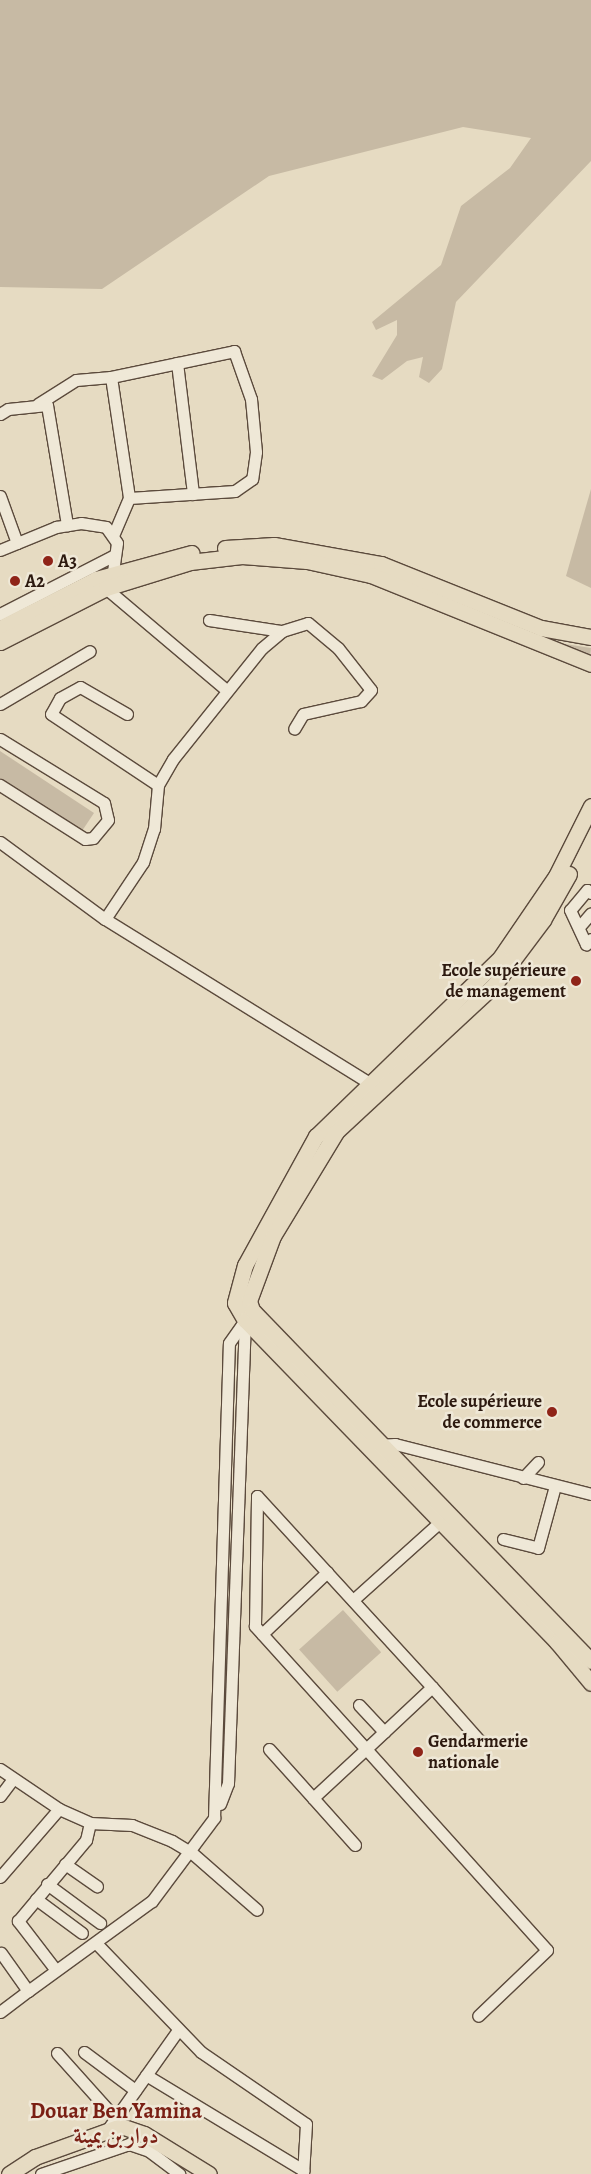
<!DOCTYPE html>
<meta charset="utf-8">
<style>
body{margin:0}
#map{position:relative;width:591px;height:2174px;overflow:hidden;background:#e6dbc2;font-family:Alegreya,Amiri,serif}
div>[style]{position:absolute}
.green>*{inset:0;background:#c7baa4;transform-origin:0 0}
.roads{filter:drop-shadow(1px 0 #5b4a3c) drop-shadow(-1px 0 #5b4a3c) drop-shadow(0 1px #5b4a3c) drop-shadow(0 -1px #5b4a3c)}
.minor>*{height:11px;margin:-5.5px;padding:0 5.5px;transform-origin:5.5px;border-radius:5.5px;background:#efe8d7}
.major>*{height:15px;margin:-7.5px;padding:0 7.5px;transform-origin:7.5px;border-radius:7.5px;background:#e6dbc2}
.dots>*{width:14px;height:14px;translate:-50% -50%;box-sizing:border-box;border:2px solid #efe8d7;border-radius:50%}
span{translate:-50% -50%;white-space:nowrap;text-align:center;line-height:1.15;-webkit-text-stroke:5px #efe8d7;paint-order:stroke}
.poi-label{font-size:18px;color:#2d1a10;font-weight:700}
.left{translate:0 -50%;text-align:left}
.right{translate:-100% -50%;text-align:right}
.district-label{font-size:22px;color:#7a1f14;font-weight:700}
</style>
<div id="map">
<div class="green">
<div style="clip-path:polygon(0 0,591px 0,591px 161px,456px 302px,442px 369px,429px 383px,419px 377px,423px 357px,407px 361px,382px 380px,372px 376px,397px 335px,397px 320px,376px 330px,372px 322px,441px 265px,461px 206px,510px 168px,531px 138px,463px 127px,269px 176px,102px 289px,0 287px)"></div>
<div style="clip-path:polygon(591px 489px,591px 588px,566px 576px)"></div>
<div style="clip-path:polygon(552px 642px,591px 648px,590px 657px)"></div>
<div style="clip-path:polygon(0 751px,94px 813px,82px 831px,0 778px)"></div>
<div style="left:343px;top:1610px;width:57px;height:59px;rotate:48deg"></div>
</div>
<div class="roads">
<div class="minor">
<div style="left:177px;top:363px;width:132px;rotate:83deg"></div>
<div style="left:111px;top:377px;width:126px;rotate:-11.9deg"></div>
<div style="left:234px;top:351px;width:51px;rotate:70.5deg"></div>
<div style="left:251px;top:399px;width:53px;rotate:84.6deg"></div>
<div style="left:256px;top:452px;width:27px;rotate:98deg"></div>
<div style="left:252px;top:479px;width:21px;rotate:145deg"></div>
<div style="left:235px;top:491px;width:106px;rotate:176.2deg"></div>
<div style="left:38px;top:404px;width:45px;rotate:-32.3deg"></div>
<div style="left:76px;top:380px;width:35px;rotate:-5deg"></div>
<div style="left:111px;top:377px;width:122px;rotate:81.5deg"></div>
<div style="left:129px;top:498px;width:39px;rotate:113deg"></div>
<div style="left:0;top:414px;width:9px;rotate:-32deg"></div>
<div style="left:8px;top:409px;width:39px;rotate:-6deg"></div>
<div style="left:47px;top:405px;width:122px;rotate:80.5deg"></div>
<div style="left:0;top:496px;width:50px;rotate:70.1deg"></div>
<div style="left:0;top:550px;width:61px;rotate:-22.3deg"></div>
<div style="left:56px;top:527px;width:25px;rotate:-9deg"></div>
<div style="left:81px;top:523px;width:25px;rotate:9deg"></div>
<div style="left:106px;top:527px;width:19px;rotate:55deg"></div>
<div style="left:117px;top:543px;width:30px;rotate:98deg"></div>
<div style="left:102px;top:585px;width:161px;rotate:40.2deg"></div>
<div style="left:0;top:614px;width:127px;rotate:-27.2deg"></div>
<div style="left:209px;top:620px;width:74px;rotate:8.6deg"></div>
<div style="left:0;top:704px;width:104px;rotate:-30.5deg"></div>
<div style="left:127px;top:714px;width:54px;rotate:-150.1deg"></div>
<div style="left:80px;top:687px;width:23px;rotate:151deg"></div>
<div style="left:60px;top:698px;width:18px;rotate:119deg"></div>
<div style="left:51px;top:714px;width:128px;rotate:33.6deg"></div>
<div style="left:0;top:739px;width:122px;rotate:31.6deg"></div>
<div style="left:104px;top:803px;width:17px;rotate:77deg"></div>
<div style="left:108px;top:820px;width:23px;rotate:130deg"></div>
<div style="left:93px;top:838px;width:8px;rotate:173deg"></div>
<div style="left:85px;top:839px;width:101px;rotate:-147.6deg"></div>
<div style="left:0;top:842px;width:130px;rotate:36.3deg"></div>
<div style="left:105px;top:919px;width:319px;rotate:31.8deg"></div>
<div style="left:591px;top:893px;width:5px;rotate:-143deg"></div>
<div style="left:587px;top:890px;width:26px;rotate:130deg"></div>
<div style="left:570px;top:910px;width:38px;rotate:65deg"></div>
<div style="left:586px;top:944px;width:7px;rotate:-45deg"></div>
<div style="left:105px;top:919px;width:69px;rotate:-56.3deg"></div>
<div style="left:143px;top:862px;width:35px;rotate:-72deg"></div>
<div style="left:154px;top:829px;width:44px;rotate:-84.8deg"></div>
<div style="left:158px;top:785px;width:30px;rotate:-60deg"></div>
<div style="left:173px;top:759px;width:142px;rotate:-51.3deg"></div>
<div style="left:262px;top:648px;width:26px;rotate:-40deg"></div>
<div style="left:282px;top:631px;width:27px;rotate:-17deg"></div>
<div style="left:308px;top:623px;width:39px;rotate:40deg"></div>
<div style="left:338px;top:648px;width:53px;rotate:51.8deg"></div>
<div style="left:371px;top:690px;width:15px;rotate:132deg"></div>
<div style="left:361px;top:701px;width:59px;rotate:167.4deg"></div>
<div style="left:303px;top:714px;width:17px;rotate:121deg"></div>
<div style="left:579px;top:927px;width:18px;rotate:-49deg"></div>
<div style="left:377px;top:1445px;width:18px;rotate:-3deg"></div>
<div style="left:395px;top:1444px;width:202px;rotate:14.3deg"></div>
<div style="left:523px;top:1478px;width:22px;rotate:-47deg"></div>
<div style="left:257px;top:1496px;width:259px;rotate:47.5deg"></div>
<div style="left:432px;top:1687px;width:91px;rotate:136.8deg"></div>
<div style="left:366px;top:1749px;width:166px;rotate:-132.1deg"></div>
<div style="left:255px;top:1626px;width:130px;rotate:-89.1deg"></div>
<div style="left:503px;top:1539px;width:36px;rotate:14deg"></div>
<div style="left:538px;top:1548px;width:64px;rotate:-74.7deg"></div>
<div style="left:353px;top:1600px;width:118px;rotate:-41.9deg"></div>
<div style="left:262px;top:1634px;width:90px;rotate:-43.6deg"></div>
<div style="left:432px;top:1687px;width:72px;rotate:48.4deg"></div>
<div style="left:359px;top:1705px;width:37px;rotate:47deg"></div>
<div style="left:269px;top:1749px;width:66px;rotate:48.1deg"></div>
<div style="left:0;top:1769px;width:71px;rotate:34.1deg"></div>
<div style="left:59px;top:1809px;width:34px;rotate:24deg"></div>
<div style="left:90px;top:1823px;width:42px;rotate:2.7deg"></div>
<div style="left:132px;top:1825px;width:43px;rotate:21.8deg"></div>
<div style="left:172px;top:1841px;width:23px;rotate:31deg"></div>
<div style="left:192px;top:1853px;width:86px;rotate:41.2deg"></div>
<div style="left:0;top:1796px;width:21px;rotate:-53deg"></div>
<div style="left:220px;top:1804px;width:22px;rotate:-69deg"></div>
<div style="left:228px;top:1783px;width:461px;rotate:-87.9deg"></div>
<div style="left:355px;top:1845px;width:63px;rotate:-131.8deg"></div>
<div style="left:313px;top:1798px;width:72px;rotate:-42.8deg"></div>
<div style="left:366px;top:1749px;width:270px;rotate:48deg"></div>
<div style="left:547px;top:1950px;width:95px;rotate:136.3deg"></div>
<div style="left:65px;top:1864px;width:39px;rotate:35deg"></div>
<div style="left:0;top:1877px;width:90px;rotate:-49.1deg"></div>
<div style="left:47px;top:1884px;width:66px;rotate:36.3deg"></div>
<div style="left:36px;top:1899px;width:57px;rotate:36.5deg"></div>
<div style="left:96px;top:1943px;width:151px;rotate:46.1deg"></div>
<div style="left:201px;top:2052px;width:127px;rotate:34.4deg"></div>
<div style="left:306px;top:2124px;width:50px;rotate:93.4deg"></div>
<div style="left:55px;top:1969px;width:61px;rotate:-127.6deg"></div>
<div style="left:18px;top:1921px;width:106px;rotate:-50deg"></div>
<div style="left:86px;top:1840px;width:17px;rotate:-77deg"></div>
<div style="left:28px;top:1991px;width:153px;rotate:-36deg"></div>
<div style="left:152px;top:1901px;width:104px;rotate:-53.2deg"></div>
<div style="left:214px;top:1818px;width:475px;rotate:-88.2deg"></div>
<div style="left:229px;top:1343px;width:28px;rotate:-55deg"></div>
<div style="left:0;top:2012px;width:35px;rotate:-37deg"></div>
<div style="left:28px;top:1991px;width:47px;rotate:-125.4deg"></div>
<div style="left:84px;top:2052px;width:64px;rotate:36.7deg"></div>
<div style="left:57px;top:2053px;width:93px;rotate:48.1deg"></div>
<div style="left:146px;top:2075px;width:184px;rotate:31.2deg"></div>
<div style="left:108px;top:2129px;width:121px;rotate:-54.7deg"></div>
<div style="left:41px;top:2174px;width:93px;rotate:-18.8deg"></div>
<div style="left:129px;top:2144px;width:21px;rotate:19deg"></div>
<div style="left:149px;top:2151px;width:38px;rotate:37deg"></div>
</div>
<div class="major">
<div style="left:225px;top:548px;width:49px;rotate:-3.5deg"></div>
<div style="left:274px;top:545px;width:109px;rotate:10.1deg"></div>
<div style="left:381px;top:564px;width:172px;rotate:21.8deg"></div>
<div style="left:541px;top:628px;width:51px;rotate:10.2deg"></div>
<div style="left:0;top:628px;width:108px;rotate:-27deg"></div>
<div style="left:96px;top:579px;width:99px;rotate:-15.2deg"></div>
<div style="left:0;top:642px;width:119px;rotate:-27deg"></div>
<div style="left:106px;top:588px;width:88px;rotate:-17.2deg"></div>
<div style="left:190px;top:562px;width:52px;rotate:-6.6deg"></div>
<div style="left:242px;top:556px;width:65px;rotate:4.4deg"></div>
<div style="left:307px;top:561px;width:66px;rotate:12.3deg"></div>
<div style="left:371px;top:575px;width:237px;rotate:22deg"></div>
<div style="left:591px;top:806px;width:78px;rotate:116.6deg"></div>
<div style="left:556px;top:876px;width:99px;rotate:124.3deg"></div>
<div style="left:500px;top:958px;width:256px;rotate:135.9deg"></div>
<div style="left:316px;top:1136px;width:147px;rotate:118.8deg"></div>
<div style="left:245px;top:1265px;width:39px;rotate:105deg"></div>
<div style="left:235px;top:1303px;width:20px;rotate:60deg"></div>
<div style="left:245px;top:1320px;width:448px;rotate:45.9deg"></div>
<div style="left:557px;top:1642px;width:53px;rotate:50.3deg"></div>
<div style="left:569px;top:874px;width:53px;rotate:119.5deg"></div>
<div style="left:543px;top:920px;width:80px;rotate:126.9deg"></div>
<div style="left:495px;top:984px;width:217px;rotate:137.1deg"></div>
<div style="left:336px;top:1132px;width:122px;rotate:121.2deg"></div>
<div style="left:273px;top:1236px;width:69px;rotate:110.3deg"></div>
<div style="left:249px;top:1301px;width:9px;rotate:72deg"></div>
<div style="left:252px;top:1310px;width:488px;rotate:46deg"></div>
<div style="left:9px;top:2174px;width:31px;rotate:-33deg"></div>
<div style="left:35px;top:2157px;width:91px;rotate:-19.8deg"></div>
<div style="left:121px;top:2126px;width:24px;rotate:19deg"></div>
<div style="left:144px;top:2134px;width:76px;rotate:31.6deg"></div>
</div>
</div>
<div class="dots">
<div style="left:48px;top:561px;background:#8f2418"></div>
<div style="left:15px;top:581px;background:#8f2418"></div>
<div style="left:576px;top:981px;background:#8f2418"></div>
<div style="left:552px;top:1412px;background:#8f2418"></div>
<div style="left:418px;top:1752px;background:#8f2418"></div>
</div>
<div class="poi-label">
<span class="left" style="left:58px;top:561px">A3</span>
<span class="left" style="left:25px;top:581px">A2</span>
<span class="right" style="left:566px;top:981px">Ecole supérieure<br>de management</span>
<span class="right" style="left:542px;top:1412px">Ecole supérieure<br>de commerce</span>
<span class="left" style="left:428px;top:1752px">Gendarmerie<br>nationale</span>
</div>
<div class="district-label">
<span style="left:116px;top:2124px">Douar Ben Yamina<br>دوار بن يمينة</span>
</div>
</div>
